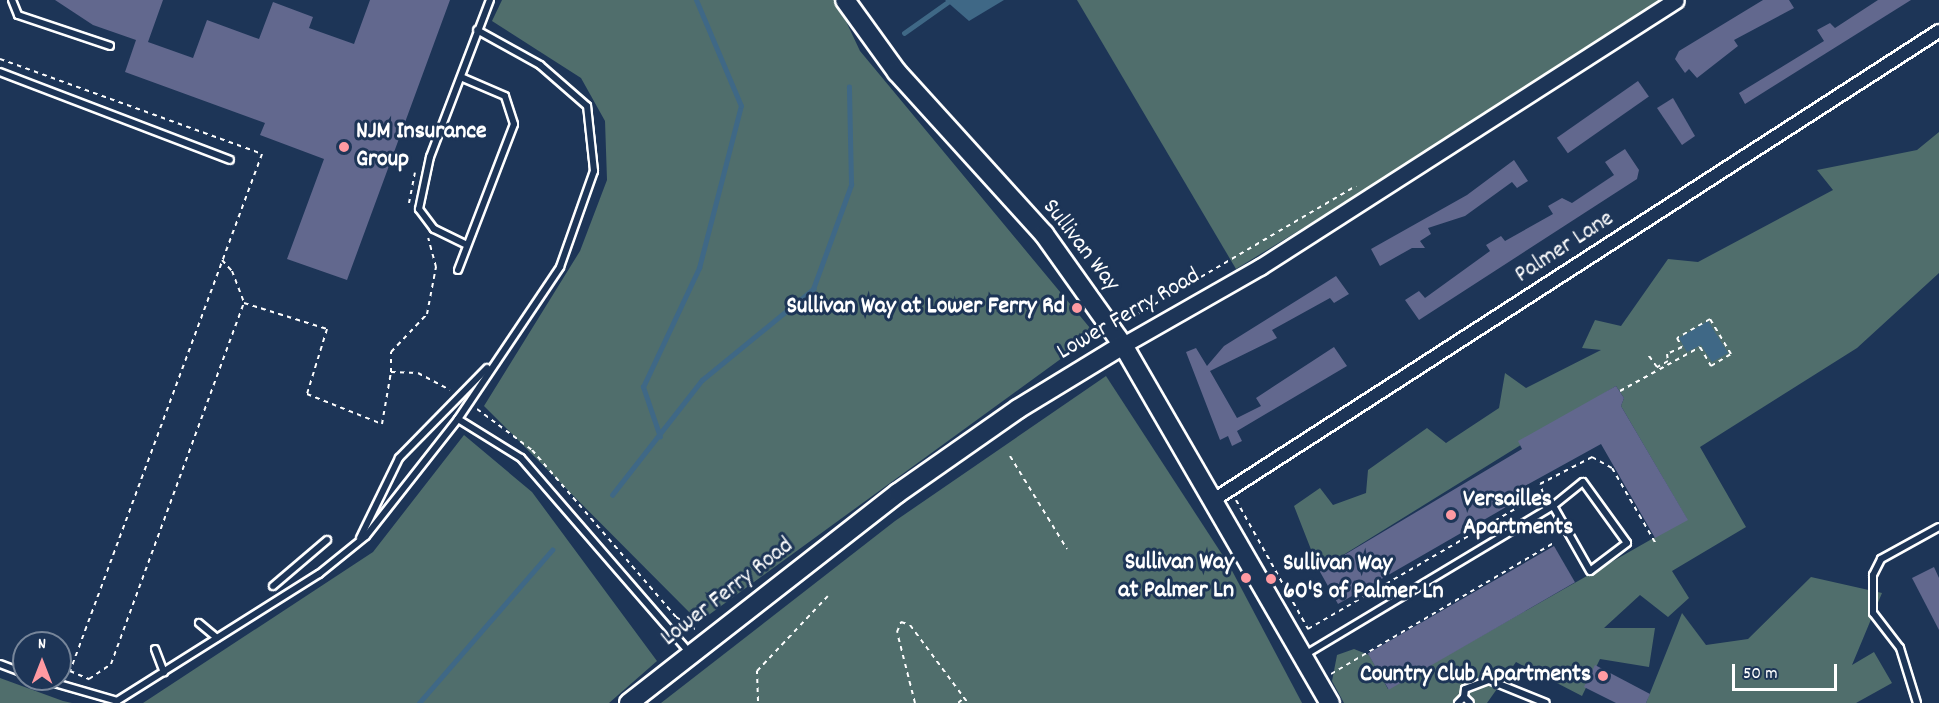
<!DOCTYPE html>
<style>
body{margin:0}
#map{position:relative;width:1939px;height:703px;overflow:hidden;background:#1d3557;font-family:Dekko,sans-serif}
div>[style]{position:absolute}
.green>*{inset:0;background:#506e6c}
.water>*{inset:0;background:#3f6886}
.stream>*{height:4.5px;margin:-2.25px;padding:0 2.25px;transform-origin:2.25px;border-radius:2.25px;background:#3f6886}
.building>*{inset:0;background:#62688e;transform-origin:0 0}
.path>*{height:2px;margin-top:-1px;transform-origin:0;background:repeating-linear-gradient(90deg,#fff 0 4.5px,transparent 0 9px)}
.roads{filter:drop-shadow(2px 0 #fff) drop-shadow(-2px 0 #fff) drop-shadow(0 2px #fff) drop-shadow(0 -2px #fff)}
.service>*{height:6px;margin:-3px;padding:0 3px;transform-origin:3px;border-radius:3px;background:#1d3557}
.minor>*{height:12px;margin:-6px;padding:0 6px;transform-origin:6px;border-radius:6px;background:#1d3557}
.tertiary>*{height:15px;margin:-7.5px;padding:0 7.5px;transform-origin:7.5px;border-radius:7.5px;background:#1d3557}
.secondary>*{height:18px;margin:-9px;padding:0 9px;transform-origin:9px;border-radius:9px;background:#1d3557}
.dots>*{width:16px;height:16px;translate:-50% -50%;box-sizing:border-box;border:3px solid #1d3557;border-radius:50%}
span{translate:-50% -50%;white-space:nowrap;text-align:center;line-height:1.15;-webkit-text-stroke:6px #1d3557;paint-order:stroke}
.poi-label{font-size:24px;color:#fff;font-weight:700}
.left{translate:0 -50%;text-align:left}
.right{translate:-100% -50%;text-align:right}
.street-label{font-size:24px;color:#fff}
.north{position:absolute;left:12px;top:631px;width:60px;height:60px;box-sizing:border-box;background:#1d3557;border:2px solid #77869a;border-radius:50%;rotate:0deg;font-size:16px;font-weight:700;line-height:24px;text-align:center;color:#fff}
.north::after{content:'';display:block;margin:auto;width:21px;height:27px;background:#ff9aa2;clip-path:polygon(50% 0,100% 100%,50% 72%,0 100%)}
.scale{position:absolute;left:1732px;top:664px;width:105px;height:27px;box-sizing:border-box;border:3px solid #fff;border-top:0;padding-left:8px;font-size:18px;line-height:21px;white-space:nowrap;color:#fff;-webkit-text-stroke:4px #1d3557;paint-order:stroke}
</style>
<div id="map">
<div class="green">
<div style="clip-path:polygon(502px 0,836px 0,860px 51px,1095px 334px,699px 622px,484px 406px,580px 251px,607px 180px,605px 121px,581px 78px,492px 21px)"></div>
<div style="clip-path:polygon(1077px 0,1676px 0,1236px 269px)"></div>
<div style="clip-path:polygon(1939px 132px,1939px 273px,1857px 348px,1700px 447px,1746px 527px,1672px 571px,1689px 598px,1668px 617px,1640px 595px,1604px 628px,1655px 628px,1649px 667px,1600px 659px,1582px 696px,1516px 662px,1487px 703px,1344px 703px,1332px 681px,1337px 655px,1354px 649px,1369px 655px,1388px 689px,1687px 519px,1621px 406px,1624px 398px,1616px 386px,1319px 570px,1294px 506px,1320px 488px,1333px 505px,1366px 493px,1368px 470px,1427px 428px,1446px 443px,1499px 408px,1505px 373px,1526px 388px,1601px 350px,1582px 348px,1595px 320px,1621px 326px,1668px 259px,1698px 262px,1833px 190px,1817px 170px,1917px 150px)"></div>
<div style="clip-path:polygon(1106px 376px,1229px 565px,1302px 703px,661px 703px,895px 521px)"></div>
<div style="clip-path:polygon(464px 435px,532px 492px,657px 661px,609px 703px,143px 703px,373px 552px)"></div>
<div style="clip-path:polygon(1811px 577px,1882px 593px,1852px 665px,1874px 652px,1892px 683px,1856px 703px,1646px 703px,1682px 613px,1706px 645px,1748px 639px)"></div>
<div style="clip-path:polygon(0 678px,63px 701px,72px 703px,0 703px)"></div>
</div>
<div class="water">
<div style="clip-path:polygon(945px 0,1004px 0,969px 21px)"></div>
<div style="clip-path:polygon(1708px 321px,1728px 353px,1712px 362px,1701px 345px,1687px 352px,1679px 338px)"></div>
</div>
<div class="stream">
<div style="left:904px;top:33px;width:54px;rotate:-35.2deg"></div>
<div style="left:660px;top:437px;width:53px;rotate:-108.8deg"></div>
<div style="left:643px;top:387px;width:132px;rotate:-64.8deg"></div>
<div style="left:699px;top:268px;width:167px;rotate:-75.5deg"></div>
<div style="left:741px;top:106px;width:115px;rotate:-113deg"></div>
<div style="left:612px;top:495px;width:146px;rotate:-52deg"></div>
<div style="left:702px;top:380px;width:144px;rotate:-39.3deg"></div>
<div style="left:813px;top:289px;width:111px;rotate:-69.9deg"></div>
<div style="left:851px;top:185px;width:98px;rotate:-91.2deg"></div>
<div style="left:419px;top:703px;width:203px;rotate:-49deg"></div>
</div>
<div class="building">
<div style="clip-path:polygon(55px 0,163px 0,148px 42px,193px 58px,207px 20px,259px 39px,273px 2px,313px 17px,309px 28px,354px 44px,370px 0,450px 0,347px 280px,287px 259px,324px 159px,260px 135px,265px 123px,125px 72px,136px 40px,93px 25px)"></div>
<div style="clip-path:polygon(1763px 0,1789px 0,1794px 8px,1734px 40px,1738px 46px,1697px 78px,1689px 69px,1685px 73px,1675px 59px,1679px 51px)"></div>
<div style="clip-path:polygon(1878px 0,1911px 0,1745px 104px,1739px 93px,1824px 41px,1817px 30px,1830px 23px,1835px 28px)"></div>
<div style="left:1638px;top:81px;width:19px;height:99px;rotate:55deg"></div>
<div style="clip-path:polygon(1673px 98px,1695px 136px,1682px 145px,1657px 108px)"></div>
<div style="clip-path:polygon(1625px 149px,1639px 170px,1637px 179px,1419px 320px,1405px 300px,1419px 291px,1425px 298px,1490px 251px,1486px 245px,1501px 236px,1505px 241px,1553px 214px,1548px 206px,1562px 198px,1572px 203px,1614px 175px,1605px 162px)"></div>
<div style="clip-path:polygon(1514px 160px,1528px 181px,1517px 188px,1512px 182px,1465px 216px,1428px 228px,1431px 234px,1420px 241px,1425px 248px,1412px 248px,1380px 266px,1371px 249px,1467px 195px)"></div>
<div style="clip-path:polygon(1336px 276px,1349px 294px,1334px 303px,1330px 298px,1272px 330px,1277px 338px,1210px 371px,1237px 418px,1261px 406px,1256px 398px,1334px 347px,1347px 366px,1237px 431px,1242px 441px,1232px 446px,1228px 436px,1220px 440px,1186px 352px,1196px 348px,1207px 366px,1224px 346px)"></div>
<div style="clip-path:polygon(1616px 386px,1624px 398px,1621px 406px,1688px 520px,1655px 538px,1601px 444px,1523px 487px,1527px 495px,1338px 604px,1319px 570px,1522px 449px,1518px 441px)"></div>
<div style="left:1554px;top:546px;width:42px;height:215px;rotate:60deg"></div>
<div style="clip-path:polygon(1934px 567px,1939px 578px,1939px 630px,1912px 578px)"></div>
<div style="clip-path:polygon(1595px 665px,1650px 694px,1646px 703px,1616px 703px,1584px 687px)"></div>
</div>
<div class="path">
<div style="left:0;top:59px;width:279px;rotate:19.9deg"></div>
<div style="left:262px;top:154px;width:552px;rotate:110.37deg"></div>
<div style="left:70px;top:671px;width:21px;rotate:23deg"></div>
<div style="left:89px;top:679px;width:27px;rotate:-34deg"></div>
<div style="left:111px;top:664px;width:385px;rotate:-69.8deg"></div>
<div style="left:409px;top:203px;width:31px;rotate:-79deg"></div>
<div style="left:222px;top:260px;width:15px;rotate:48deg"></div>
<div style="left:232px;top:271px;width:34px;rotate:69deg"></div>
<div style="left:244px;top:303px;width:87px;rotate:17.4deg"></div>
<div style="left:327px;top:329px;width:68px;rotate:107.1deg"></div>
<div style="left:307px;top:394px;width:81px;rotate:21.8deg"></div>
<div style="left:382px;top:424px;width:53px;rotate:-80.2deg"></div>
<div style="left:391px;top:372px;width:27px;rotate:2deg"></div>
<div style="left:418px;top:373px;width:36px;rotate:28deg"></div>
<div style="left:1131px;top:318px;width:261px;rotate:-30.4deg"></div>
<div style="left:391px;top:372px;width:20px;rotate:-90deg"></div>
<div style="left:391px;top:352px;width:52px;rotate:-46.5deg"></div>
<div style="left:427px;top:314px;width:48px;rotate:-79.2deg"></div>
<div style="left:436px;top:267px;width:30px;rotate:-105deg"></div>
<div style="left:1620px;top:391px;width:91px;rotate:-28.8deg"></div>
<div style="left:1700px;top:347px;width:22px;rotate:60deg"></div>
<div style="left:1711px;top:366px;width:23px;rotate:-31deg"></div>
<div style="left:1731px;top:354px;width:41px;rotate:-121deg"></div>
<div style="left:1710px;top:319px;width:38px;rotate:150deg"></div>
<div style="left:1677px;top:338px;width:10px;rotate:61deg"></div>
<div style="left:1682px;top:347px;width:17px;rotate:155deg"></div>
<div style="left:1667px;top:354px;width:7px;rotate:82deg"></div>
<div style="left:1668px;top:361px;width:13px;rotate:151deg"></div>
<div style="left:1657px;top:367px;width:14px;rotate:-126deg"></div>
<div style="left:477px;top:409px;width:69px;rotate:36.7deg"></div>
<div style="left:532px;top:450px;width:221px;rotate:49.2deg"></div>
<div style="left:676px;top:617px;width:25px;rotate:32deg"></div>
<div style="left:1010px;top:456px;width:109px;rotate:58.5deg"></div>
<div style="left:1236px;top:500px;width:148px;rotate:60.8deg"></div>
<div style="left:1308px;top:629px;width:272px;rotate:-30.1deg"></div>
<div style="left:1543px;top:493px;width:9px;rotate:-108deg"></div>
<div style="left:1540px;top:484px;width:59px;rotate:-27.4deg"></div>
<div style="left:1592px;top:457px;width:23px;rotate:29deg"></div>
<div style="left:1612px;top:468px;width:88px;rotate:59.9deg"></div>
<div style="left:1331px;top:674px;width:260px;rotate:-30.5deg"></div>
<div style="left:758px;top:701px;width:30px;rotate:-92deg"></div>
<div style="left:757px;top:671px;width:103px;rotate:-46.6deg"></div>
<div style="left:915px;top:703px;width:73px;rotate:-104.2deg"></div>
<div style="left:897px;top:632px;width:11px;rotate:-68deg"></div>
<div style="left:901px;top:622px;width:9px;rotate:18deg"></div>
<div style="left:910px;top:625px;width:97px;rotate:53.4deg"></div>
<div style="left:958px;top:703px;width:8px;rotate:-40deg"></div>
</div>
<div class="roads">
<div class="service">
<div style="left:12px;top:0;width:16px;rotate:68deg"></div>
<div style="left:18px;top:15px;width:97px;rotate:18.6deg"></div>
<div style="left:0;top:72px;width:246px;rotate:20.9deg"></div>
<div style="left:467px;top:245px;width:37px;rotate:-154deg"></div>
<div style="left:434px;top:229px;width:25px;rotate:-127deg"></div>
<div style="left:419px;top:209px;width:53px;rotate:-78.1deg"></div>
<div style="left:430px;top:157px;width:168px;rotate:-69.1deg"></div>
<div style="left:458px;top:270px;width:156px;rotate:-69deg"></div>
<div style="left:514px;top:124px;width:29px;rotate:-108deg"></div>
<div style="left:505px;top:96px;width:46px;rotate:-156.8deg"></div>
<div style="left:458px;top:419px;width:183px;rotate:-56.1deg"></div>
<div style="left:560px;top:267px;width:102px;rotate:-70.5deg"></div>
<div style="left:594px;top:171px;width:65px;rotate:-96.1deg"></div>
<div style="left:587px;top:106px;width:62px;rotate:-138.9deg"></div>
<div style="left:540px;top:65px;width:72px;rotate:-150.9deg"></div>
<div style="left:360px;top:538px;width:89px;rotate:-64deg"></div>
<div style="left:399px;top:458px;width:126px;rotate:-45.6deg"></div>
<div style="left:273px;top:586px;width:71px;rotate:-40.4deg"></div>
<div style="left:199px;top:623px;width:23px;rotate:40deg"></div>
<div style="left:155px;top:649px;width:25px;rotate:69deg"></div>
<div style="left:1303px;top:656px;width:292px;rotate:-31deg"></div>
<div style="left:1553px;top:506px;width:38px;rotate:-39deg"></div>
<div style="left:1583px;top:482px;width:75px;rotate:54.2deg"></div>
<div style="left:1627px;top:543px;width:46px;rotate:142.9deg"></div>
<div style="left:1590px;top:571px;width:75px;rotate:-119.6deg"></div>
<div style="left:0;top:664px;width:26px;rotate:21deg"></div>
<div style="left:41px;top:679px;width:79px;rotate:16.1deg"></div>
<div style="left:117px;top:701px;width:239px;rotate:-32.2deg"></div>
<div style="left:319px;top:574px;width:60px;rotate:-39deg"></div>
<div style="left:366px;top:536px;width:149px;rotate:-51.8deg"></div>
<div style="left:458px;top:419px;width:74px;rotate:31.8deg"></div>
<div style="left:521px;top:458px;width:257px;rotate:49.1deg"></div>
<div style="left:1464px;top:697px;width:8px;rotate:-83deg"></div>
<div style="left:1465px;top:689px;width:26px;rotate:-21deg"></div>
<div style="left:1489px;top:680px;width:61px;rotate:22deg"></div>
<div style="left:1458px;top:703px;width:8px;rotate:-45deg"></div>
<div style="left:1464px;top:697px;width:8px;rotate:45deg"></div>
<div style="left:1917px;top:703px;width:58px;rotate:-107.2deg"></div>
<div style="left:1900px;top:648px;width:44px;rotate:-127.6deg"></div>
<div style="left:1873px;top:613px;width:38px;rotate:-90deg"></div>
<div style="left:1873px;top:575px;width:18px;rotate:-63deg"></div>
<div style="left:1881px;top:559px;width:66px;rotate:-28.9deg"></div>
</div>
<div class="minor">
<div style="left:1215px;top:499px;width:862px;rotate:-32.88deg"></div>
</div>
<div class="tertiary">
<div style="left:1123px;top:345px;width:158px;rotate:-29.7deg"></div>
<div style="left:1260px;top:267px;width:494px;rotate:-32.7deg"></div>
</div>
<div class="secondary">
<div style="left:845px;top:0;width:89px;rotate:54.2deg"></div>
<div style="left:897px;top:72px;width:219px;rotate:47.8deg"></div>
<div style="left:1044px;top:234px;width:136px;rotate:54.6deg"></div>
<div style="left:1123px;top:345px;width:414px;rotate:60deg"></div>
<div style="left:629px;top:703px;width:341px;rotate:-38deg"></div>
<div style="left:898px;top:493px;width:146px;rotate:-35deg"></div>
<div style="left:1018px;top:409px;width:123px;rotate:-31.4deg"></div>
</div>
</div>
<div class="dots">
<div style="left:344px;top:147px;background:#ff9aa2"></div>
<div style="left:1077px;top:308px;background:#ff9aa2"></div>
<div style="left:1451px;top:515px;background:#ff9aa2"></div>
<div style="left:1246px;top:578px;background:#ff9aa2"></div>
<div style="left:1271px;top:579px;background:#ff9aa2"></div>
<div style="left:1603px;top:676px;background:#ff9aa2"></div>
</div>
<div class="poi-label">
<span class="left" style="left:356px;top:147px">NJM Insurance<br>Group</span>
<span class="right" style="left:1065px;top:308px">Sullivan Way at Lower Ferry Rd</span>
<span class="left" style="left:1463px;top:515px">Versailles<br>Apartments</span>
<span class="right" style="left:1234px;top:578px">Sullivan Way<br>at Palmer Ln</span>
<span class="left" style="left:1283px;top:579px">Sullivan Way<br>60'S of Palmer Ln</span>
<span class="right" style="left:1591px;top:676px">Country Club Apartments</span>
</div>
<div class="street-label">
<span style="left:1080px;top:246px;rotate:52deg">Sullivan Way</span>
<span style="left:1565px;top:248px;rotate:-33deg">Palmer Lane</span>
<span style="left:1129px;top:315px;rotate:-30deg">Lower Ferry Road</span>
<span style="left:728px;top:593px;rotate:-38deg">Lower Ferry Road</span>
</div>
<div class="north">N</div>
<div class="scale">50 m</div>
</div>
